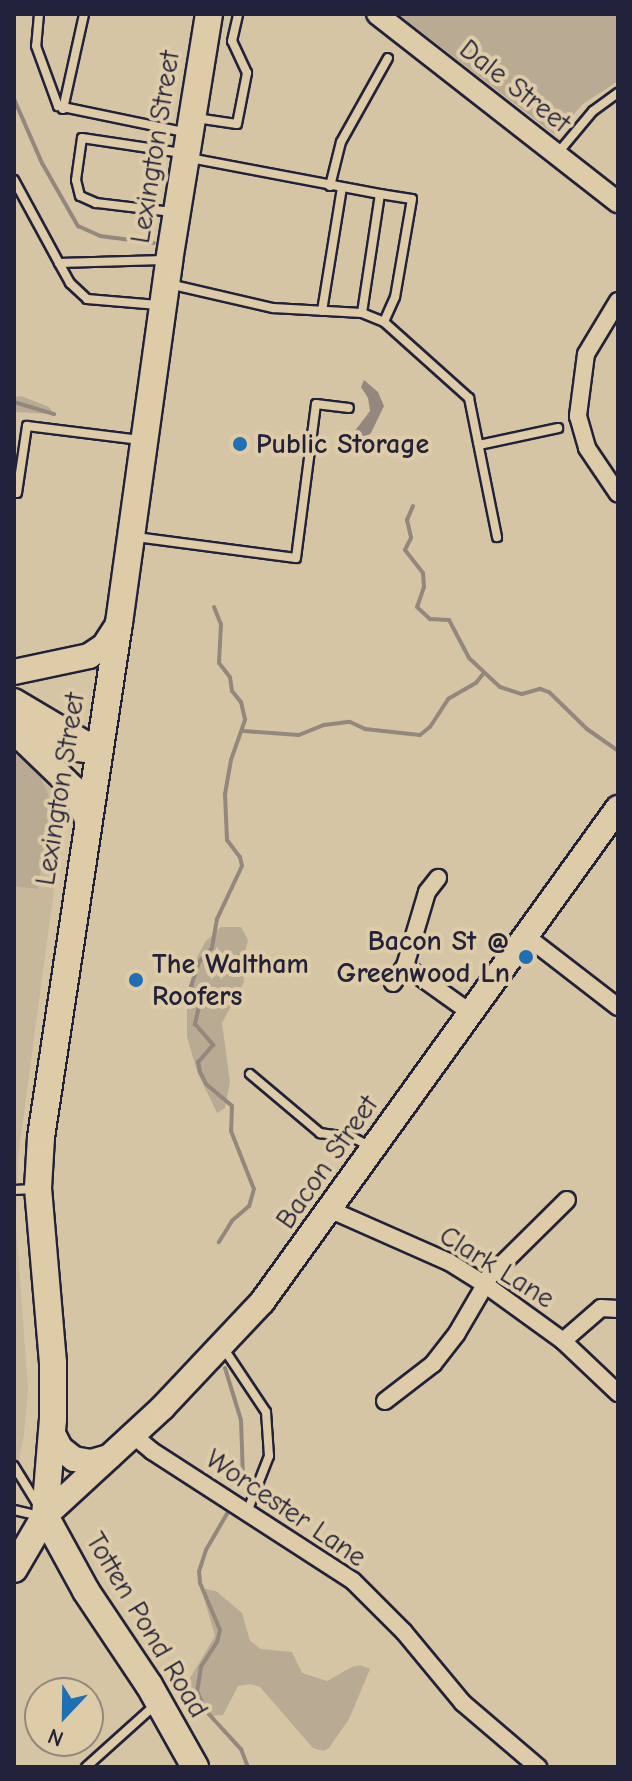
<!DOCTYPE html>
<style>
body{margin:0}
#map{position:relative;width:632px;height:1781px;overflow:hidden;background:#d6c5a5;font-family:"Comic Neue",sans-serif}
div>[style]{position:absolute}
.built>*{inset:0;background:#c7b89c}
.green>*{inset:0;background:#b8aa93}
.water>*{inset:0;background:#94887e}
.stream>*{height:4px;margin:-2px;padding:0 2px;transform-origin:2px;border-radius:2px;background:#94887e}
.roads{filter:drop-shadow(2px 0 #22223b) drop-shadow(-2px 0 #22223b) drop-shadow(0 2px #22223b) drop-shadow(0 -2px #22223b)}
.service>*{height:8px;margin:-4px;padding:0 4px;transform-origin:4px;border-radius:4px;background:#decca9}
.minor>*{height:16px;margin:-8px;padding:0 8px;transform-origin:8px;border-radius:8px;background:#decca9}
.tertiary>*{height:20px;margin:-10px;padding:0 10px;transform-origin:10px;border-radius:10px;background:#decca9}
.secondary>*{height:24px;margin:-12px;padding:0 12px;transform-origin:12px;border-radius:12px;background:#decca9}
.primary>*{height:26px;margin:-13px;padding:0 13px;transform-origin:13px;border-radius:13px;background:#decca9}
.dots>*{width:22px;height:22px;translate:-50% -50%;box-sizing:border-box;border:4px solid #decca9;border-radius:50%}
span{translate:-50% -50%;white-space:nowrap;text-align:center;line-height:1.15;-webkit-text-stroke:8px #decca9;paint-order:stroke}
.street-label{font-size:28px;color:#22223b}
.poi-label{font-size:28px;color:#22223b;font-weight:700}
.left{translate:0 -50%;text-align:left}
.right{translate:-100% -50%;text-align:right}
.frame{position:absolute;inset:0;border:16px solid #22223b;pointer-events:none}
.north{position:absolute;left:24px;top:1677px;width:80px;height:80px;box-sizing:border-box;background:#decca9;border:2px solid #93887d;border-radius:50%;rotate:202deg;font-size:22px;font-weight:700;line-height:32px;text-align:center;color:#22223b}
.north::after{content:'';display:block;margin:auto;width:28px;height:36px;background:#1f6fb2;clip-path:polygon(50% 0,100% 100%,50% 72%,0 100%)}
</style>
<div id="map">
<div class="built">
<div style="clip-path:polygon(14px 748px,51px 784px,61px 800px,64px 815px,18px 1158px,16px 1224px,28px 1389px,24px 1434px,14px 1486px)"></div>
</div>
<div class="green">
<div style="clip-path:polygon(398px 14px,618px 14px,618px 81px,583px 104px,555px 135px)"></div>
<div style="clip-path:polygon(21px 396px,49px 407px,54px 414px,14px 412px,14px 397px)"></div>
<div style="clip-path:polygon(14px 752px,40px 776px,48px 794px,50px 812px,38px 889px,14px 886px)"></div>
<div style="clip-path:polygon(221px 927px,241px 927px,248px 940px,242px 964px,244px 982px,222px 1023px,230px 1082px,225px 1108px,217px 1113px,197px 1071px,187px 1037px,187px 997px,195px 962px,205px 942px)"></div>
<div style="clip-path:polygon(201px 1588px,216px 1591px,242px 1613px,250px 1641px,261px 1649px,292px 1652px,302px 1673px,327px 1681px,352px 1667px,360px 1665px,370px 1669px,349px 1719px,329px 1748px,323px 1751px,313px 1748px,260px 1687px,250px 1684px,238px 1686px,223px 1715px,211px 1716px,193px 1704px,183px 1690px,215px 1636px)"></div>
</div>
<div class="water">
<div style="clip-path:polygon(364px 380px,378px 392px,384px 406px,371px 433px,358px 442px,354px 441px,354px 432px,370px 411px,368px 398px,361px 387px)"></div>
</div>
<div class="stream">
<div style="left:14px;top:99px;width:70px;rotate:66.4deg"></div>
<div style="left:42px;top:163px;width:73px;rotate:60.3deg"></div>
<div style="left:78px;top:226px;width:24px;rotate:24deg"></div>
<div style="left:100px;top:236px;width:54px;rotate:7.4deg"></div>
<div style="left:14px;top:402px;width:42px;rotate:16.7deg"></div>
<div style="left:413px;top:506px;width:15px;rotate:113deg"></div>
<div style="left:407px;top:520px;width:18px;rotate:77deg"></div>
<div style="left:411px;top:538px;width:13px;rotate:117deg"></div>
<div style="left:405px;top:550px;width:29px;rotate:52deg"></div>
<div style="left:423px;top:573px;width:14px;rotate:86deg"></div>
<div style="left:424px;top:587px;width:21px;rotate:109deg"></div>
<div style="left:417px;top:607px;width:18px;rotate:43deg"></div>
<div style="left:430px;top:619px;width:19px;rotate:3deg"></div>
<div style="left:449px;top:620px;width:43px;rotate:62.2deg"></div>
<div style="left:469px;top:658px;width:42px;rotate:43.1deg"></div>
<div style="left:500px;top:687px;width:23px;rotate:18deg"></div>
<div style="left:522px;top:694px;width:19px;rotate:-16deg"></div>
<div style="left:540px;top:689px;width:9px;rotate:18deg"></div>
<div style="left:549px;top:692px;width:53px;rotate:44.2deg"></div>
<div style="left:587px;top:729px;width:38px;rotate:35deg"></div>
<div style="left:214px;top:607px;width:18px;rotate:68deg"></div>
<div style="left:221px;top:624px;width:39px;rotate:93deg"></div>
<div style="left:219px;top:663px;width:18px;rotate:52deg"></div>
<div style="left:230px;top:677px;width:14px;rotate:82deg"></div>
<div style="left:232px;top:691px;width:14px;rotate:51deg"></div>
<div style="left:241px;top:702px;width:18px;rotate:77deg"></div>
<div style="left:245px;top:720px;width:42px;rotate:109.3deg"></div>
<div style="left:231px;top:760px;width:35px;rotate:100deg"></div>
<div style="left:225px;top:794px;width:46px;rotate:87.5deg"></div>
<div style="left:227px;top:840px;width:21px;rotate:53deg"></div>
<div style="left:240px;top:857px;width:9px;rotate:77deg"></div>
<div style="left:242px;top:866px;width:59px;rotate:115.3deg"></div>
<div style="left:217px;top:919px;width:29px;rotate:100deg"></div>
<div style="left:212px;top:948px;width:19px;rotate:133deg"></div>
<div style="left:199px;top:962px;width:25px;rotate:108deg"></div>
<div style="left:191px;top:986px;width:18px;rotate:61deg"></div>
<div style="left:200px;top:1002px;width:23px;rotate:103deg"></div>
<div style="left:195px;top:1024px;width:28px;rotate:49deg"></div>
<div style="left:213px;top:1045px;width:23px;rotate:131deg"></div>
<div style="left:198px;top:1062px;width:10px;rotate:79deg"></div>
<div style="left:200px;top:1072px;width:13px;rotate:63deg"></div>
<div style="left:206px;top:1084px;width:34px;rotate:40deg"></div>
<div style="left:232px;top:1106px;width:25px;rotate:92deg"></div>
<div style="left:231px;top:1131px;width:62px;rotate:68.4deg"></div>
<div style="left:254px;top:1189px;width:18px;rotate:106deg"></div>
<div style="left:249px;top:1206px;width:23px;rotate:139deg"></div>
<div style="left:232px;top:1221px;width:25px;rotate:122deg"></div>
<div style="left:244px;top:731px;width:55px;rotate:4.2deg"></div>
<div style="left:299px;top:735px;width:27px;rotate:-22deg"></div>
<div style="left:324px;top:725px;width:26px;rotate:-7deg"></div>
<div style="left:350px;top:722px;width:17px;rotate:25deg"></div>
<div style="left:365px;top:729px;width:55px;rotate:6.2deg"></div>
<div style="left:420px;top:735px;width:13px;rotate:-39deg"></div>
<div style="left:430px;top:727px;width:33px;rotate:-57deg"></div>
<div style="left:448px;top:699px;width:32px;rotate:-30deg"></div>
<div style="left:476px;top:683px;width:11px;rotate:-52deg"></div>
<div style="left:225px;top:1368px;width:54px;rotate:72.9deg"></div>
<div style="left:241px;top:1420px;width:58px;rotate:88deg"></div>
<div style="left:228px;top:1512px;width:44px;rotate:120.1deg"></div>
<div style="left:206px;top:1550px;width:22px;rotate:108deg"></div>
<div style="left:199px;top:1571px;width:12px;rotate:85deg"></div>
<div style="left:200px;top:1583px;width:51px;rotate:66.9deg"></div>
<div style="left:220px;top:1630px;width:12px;rotate:104deg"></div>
<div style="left:217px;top:1642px;width:30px;rotate:123deg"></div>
<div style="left:201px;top:1667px;width:24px;rotate:99deg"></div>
<div style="left:197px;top:1691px;width:22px;rotate:66deg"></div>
<div style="left:206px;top:1711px;width:52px;rotate:47.4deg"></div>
<div style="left:241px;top:1749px;width:19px;rotate:69deg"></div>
</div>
<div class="roads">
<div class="service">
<div style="left:39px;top:14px;width:32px;rotate:95deg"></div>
<div style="left:36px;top:46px;width:64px;rotate:69.9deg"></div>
<div style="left:58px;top:106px;width:129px;rotate:11.7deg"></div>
<div style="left:63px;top:109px;width:97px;rotate:-77.5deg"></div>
<div style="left:196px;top:118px;width:41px;rotate:8.3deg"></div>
<div style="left:237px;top:124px;width:52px;rotate:-78.9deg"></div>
<div style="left:247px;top:73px;width:35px;rotate:-115deg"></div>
<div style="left:232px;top:41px;width:28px;rotate:-77deg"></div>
<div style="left:557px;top:154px;width:56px;rotate:-50.1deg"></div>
<div style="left:593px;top:111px;width:31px;rotate:-36deg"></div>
<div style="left:14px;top:180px;width:94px;rotate:61.5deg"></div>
<div style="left:59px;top:263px;width:105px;rotate:-1.6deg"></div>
<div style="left:330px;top:186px;width:45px;rotate:-76deg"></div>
<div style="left:341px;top:142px;width:96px;rotate:-60.8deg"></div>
<div style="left:380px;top:194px;width:32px;rotate:9deg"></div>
<div style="left:412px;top:199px;width:99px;rotate:99.8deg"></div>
<div style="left:395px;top:297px;width:27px;rotate:114deg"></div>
<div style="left:147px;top:209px;width:61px;rotate:-81.5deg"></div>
<div style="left:172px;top:212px;width:77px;rotate:-173.2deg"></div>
<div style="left:96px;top:203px;width:17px;rotate:-156deg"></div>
<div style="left:80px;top:196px;width:16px;rotate:-104deg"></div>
<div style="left:76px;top:180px;width:42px;rotate:-81.9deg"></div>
<div style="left:82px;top:138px;width:101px;rotate:8.5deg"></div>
<div style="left:59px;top:263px;width:23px;rotate:61deg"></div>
<div style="left:70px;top:283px;width:23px;rotate:43deg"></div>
<div style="left:87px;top:299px;width:71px;rotate:4.8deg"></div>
<div style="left:169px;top:284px;width:107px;rotate:13deg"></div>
<div style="left:273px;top:308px;width:89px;rotate:3.2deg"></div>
<div style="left:362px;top:313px;width:120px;rotate:-81.4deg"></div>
<div style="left:380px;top:194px;width:193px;rotate:-169.3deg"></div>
<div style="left:322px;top:311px;width:125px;rotate:-80.8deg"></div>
<div style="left:362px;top:313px;width:24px;rotate:22deg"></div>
<div style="left:384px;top:322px;width:114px;rotate:41.8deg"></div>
<div style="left:469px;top:398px;width:142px;rotate:78.6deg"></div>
<div style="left:479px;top:445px;width:81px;rotate:-12.1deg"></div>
<div style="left:17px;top:493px;width:68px;rotate:-81.5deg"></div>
<div style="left:27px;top:426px;width:114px;rotate:7.1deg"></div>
<div style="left:136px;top:537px;width:161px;rotate:7.5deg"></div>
<div style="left:296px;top:558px;width:155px;rotate:-82.6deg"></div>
<div style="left:316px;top:404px;width:33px;rotate:7deg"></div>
<div style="left:250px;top:1074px;width:92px;rotate:40.1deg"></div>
<div style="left:320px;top:1133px;width:34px;rotate:8deg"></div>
<div style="left:354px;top:1138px;width:17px;rotate:28deg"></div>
<div style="left:14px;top:1190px;width:20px;rotate:-3deg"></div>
<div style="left:222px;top:1346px;width:79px;rotate:56.3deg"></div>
<div style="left:266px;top:1412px;width:44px;rotate:86.1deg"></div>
<div style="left:269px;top:1456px;width:60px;rotate:111.4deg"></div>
<div style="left:14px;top:1466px;width:46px;rotate:58.4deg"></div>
<div style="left:14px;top:1510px;width:27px;rotate:13deg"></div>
<div style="left:86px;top:1767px;width:91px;rotate:-41.9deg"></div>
</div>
<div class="minor">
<div style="left:618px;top:301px;width:62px;rotate:121.1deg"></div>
<div style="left:586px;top:354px;width:63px;rotate:97.4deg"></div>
<div style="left:578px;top:416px;width:33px;rotate:74deg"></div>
<div style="left:587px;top:448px;width:55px;rotate:56deg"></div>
<div style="left:526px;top:936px;width:116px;rotate:37.7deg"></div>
<div style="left:405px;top:966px;width:81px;rotate:35.5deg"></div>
<div style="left:393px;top:983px;width:21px;rotate:-55deg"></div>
<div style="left:405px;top:966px;width:77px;rotate:-73.4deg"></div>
<div style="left:427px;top:892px;width:18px;rotate:-52deg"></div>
<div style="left:331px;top:1210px;width:129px;rotate:23.8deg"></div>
<div style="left:449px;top:1262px;width:40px;rotate:32deg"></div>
<div style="left:483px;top:1283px;width:99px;rotate:35.9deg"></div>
<div style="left:563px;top:1341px;width:76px;rotate:43.4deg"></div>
<div style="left:483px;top:1283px;width:118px;rotate:-44.7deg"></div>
<div style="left:563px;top:1341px;width:50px;rotate:-41deg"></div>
<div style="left:601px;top:1308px;width:17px;rotate:3deg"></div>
<div style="left:385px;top:1401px;width:61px;rotate:-37.6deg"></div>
<div style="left:433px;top:1364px;width:39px;rotate:-52deg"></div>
<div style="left:457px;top:1333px;width:56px;rotate:-59.7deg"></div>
<div style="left:133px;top:1435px;width:25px;rotate:40deg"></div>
<div style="left:152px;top:1451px;width:239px;rotate:32.9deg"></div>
<div style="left:353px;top:1581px;width:72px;rotate:45deg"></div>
<div style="left:404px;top:1632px;width:92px;rotate:50.3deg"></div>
<div style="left:463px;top:1703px;width:99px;rotate:40.5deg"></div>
</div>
<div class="tertiary">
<div style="left:377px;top:14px;width:306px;rotate:38deg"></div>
</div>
<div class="secondary">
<div style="left:14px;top:672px;width:77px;rotate:-12deg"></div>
<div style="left:89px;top:656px;width:18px;rotate:-34deg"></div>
<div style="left:104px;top:646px;width:27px;rotate:-57deg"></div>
<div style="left:14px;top:701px;width:98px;rotate:30.8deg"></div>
<div style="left:22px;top:719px;width:48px;rotate:35.7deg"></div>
<div style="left:61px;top:747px;width:34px;rotate:7deg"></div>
<div style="left:14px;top:731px;width:82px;rotate:44deg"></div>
<div style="left:73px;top:788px;width:34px;rotate:66deg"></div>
<div style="left:52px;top:1432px;width:18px;rotate:63deg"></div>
<div style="left:60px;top:1448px;width:18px;rotate:38deg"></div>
<div style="left:74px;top:1459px;width:17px;rotate:10deg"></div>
<div style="left:91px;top:1462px;width:19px;rotate:-16deg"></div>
<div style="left:45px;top:1516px;width:161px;rotate:-42.7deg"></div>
<div style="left:163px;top:1407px;width:144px;rotate:-46.7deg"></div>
<div style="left:262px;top:1302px;width:609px;rotate:-54.22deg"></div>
</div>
<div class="primary">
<div style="left:45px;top:1516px;width:85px;rotate:61.3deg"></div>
<div style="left:86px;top:1591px;width:113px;rotate:56.2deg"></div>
<div style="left:149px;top:1685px;width:94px;rotate:60.7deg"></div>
<div style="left:14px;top:1569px;width:61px;rotate:-59.7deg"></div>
<div style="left:45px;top:1516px;width:97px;rotate:-85.3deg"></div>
<div style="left:53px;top:1419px;width:56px;rotate:-90deg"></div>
<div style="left:53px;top:1363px;width:176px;rotate:-94.9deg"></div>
<div style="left:38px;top:1188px;width:51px;rotate:-86.6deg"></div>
<div style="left:41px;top:1137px;width:520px;rotate:-81.37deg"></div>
<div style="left:119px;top:623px;width:365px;rotate:-82.1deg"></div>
<div style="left:169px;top:261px;width:250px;rotate:-80.8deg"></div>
</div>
</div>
<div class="dots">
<div style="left:240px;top:444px;background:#1f6fb2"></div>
<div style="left:526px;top:957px;background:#1f6fb2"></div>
<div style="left:136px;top:980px;background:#1f6fb2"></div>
</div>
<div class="street-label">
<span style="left:515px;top:86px;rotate:38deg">Dale Street</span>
<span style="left:155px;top:147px;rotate:-81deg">Lexington Street</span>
<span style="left:60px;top:789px;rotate:-81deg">Lexington Street</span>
<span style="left:327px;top:1162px;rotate:-55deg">Bacon Street</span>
<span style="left:497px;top:1267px;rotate:32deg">Clark Lane</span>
<span style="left:286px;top:1508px;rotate:34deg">Worcester Lane</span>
<span style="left:147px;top:1625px;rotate:59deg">Totten Pond Road</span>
</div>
<div class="poi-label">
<span class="left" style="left:256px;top:444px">Public Storage</span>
<span class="right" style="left:510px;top:957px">Bacon St @<br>Greenwood Ln</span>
<span class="left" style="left:152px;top:980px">The Waltham<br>Roofers</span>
</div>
<div class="frame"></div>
<div class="north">N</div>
</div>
